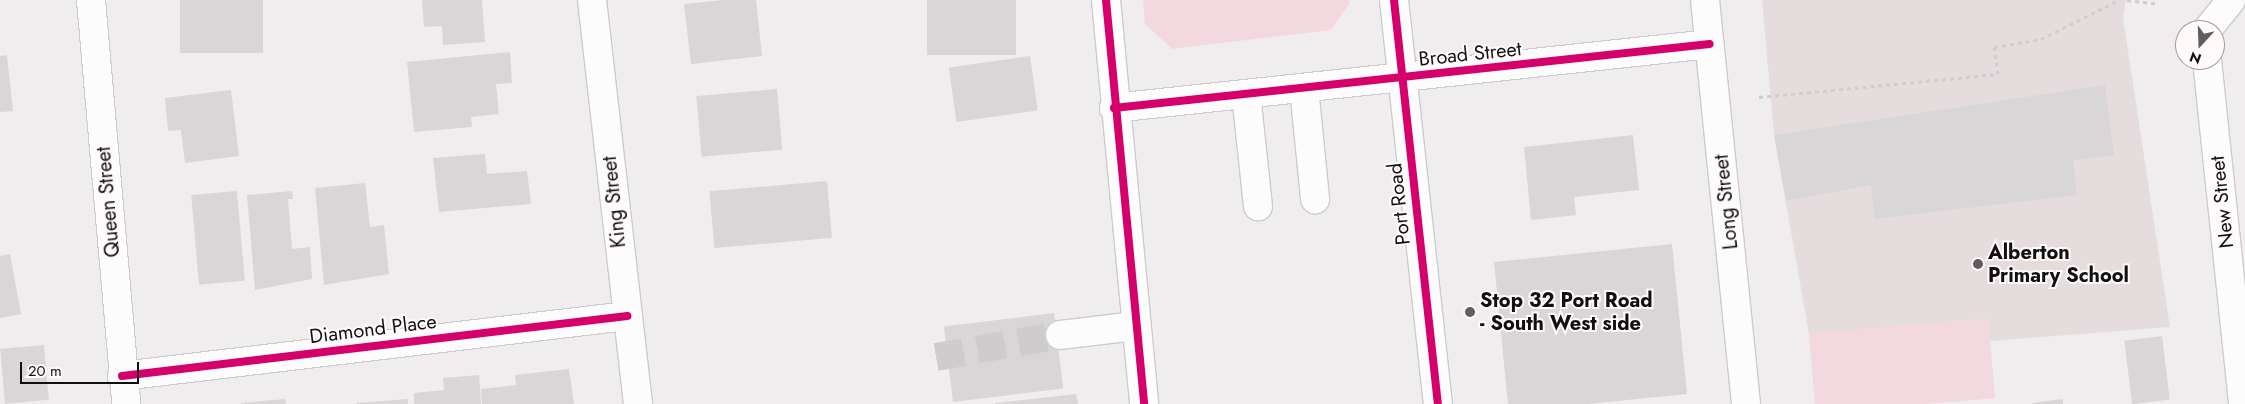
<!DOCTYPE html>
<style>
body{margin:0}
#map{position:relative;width:2245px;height:404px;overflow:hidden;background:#f0edee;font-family:Jost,sans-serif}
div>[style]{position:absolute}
.built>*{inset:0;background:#e5dcdd}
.green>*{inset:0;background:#f3d9df}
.building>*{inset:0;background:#d9d6d7;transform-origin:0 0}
.minor-tunnel>*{height:28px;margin-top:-14px;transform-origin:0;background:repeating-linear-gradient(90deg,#cfcccd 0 28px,transparent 0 42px)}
.path>*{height:3px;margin-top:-1.5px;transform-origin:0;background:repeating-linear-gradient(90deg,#cfcece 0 4px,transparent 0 8px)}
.roads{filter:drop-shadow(1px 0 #cdcbcb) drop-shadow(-1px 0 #cdcbcb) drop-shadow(0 1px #cdcbcb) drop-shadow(0 -1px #cdcbcb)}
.minor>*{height:28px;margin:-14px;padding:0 14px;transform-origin:14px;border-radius:14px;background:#fdfcfc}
.highway>*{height:28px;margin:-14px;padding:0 14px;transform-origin:14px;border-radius:14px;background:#fdfcfc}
.cycleway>*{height:8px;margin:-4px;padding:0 4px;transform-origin:4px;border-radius:4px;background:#d6006c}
.dots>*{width:14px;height:14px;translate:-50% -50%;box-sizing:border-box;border:2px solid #fff9fa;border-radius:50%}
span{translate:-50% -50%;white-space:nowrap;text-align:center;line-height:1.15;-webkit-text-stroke:4px #fff9fa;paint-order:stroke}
.street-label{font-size:20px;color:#111010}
.poi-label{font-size:20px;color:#111010;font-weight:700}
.left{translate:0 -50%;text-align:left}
.north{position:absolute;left:2175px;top:20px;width:50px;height:50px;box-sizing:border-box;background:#fff9fa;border:1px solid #a09c9c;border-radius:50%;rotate:200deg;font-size:14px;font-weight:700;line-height:20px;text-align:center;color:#111010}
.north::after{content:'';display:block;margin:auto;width:18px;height:22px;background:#5f5d5e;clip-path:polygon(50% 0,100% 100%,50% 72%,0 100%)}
.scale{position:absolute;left:20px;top:362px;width:119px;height:22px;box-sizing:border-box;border:2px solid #111010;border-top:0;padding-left:6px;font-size:15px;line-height:18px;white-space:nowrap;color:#111010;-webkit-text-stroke:4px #fff9fa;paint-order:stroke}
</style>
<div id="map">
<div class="built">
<div style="clip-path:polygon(1762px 0,2126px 0,2123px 18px,2170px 327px,1990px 341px,1995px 398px,1925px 404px,1815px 404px,1809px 334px,1774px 135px)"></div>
</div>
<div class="green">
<div style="clip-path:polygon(1143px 0,1349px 0,1350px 3px,1331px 30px,1172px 49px,1145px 24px)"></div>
<div style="clip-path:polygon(1987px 318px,1995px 398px,1925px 404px,1815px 404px,1809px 334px)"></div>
</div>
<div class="building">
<div style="left:180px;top:0;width:83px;height:53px"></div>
<div style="clip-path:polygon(422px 0,482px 0,485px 42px,443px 45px,442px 26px,424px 27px)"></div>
<div style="clip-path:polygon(723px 0,756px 0,762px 56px,691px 64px,684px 4px)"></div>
<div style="left:927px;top:0;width:89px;height:55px"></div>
<div style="clip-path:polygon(510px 52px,512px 83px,496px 84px,499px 114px,471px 117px,472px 127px,414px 132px,407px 62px)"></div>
<div style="clip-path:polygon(7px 55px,13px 111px,0 112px,0 56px)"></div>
<div style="left:1030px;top:56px;width:55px;height:82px;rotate:82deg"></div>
<div style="clip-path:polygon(2105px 85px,2114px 155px,2073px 160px,2077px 195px,1875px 219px,1871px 185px,1786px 201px,1774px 135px)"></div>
<div style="left:777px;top:89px;width:61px;height:81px;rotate:85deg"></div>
<div style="clip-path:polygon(231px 90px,239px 156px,185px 163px,181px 130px,168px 131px,165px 98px)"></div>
<div style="clip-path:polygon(1633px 135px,1639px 190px,1574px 197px,1576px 215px,1531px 220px,1524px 147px)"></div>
<div style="clip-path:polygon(485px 154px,487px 174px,527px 171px,531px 204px,439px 212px,433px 158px)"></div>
<div style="left:827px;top:181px;width:57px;height:118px;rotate:85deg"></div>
<div style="clip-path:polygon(365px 183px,370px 227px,384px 225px,389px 274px,324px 285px,315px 188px)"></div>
<div style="left:237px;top:191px;width:90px;height:46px;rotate:85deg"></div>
<div style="clip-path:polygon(292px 191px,293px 199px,288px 199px,292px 249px,310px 247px,312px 279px,255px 290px,247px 195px)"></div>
<div style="clip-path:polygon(1672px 244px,1687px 394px,1587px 404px,1508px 404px,1494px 262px)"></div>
<div style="clip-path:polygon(10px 254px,21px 314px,0 318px,0 256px)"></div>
<div style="left:1054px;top:313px;width:76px;height:111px;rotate:83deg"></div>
<div style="left:2162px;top:336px;width:64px;height:38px;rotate:83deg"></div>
<div style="left:44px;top:345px;width:55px;height:44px;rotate:85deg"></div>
<div style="clip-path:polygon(569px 369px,574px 404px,482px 404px,481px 389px,516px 385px,515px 375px)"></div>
<div style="clip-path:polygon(479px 375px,481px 404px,414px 404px,414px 393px,444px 390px,443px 378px)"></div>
<div style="clip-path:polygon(1076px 394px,1078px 404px,995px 404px,995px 403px)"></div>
<div style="clip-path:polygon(285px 399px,286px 404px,241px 404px,241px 403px)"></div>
<div style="clip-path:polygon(408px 399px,408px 404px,357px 404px,357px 403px)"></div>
<div style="clip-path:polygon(2063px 399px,2063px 404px,2032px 404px,2032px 403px)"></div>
</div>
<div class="minor-tunnel">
<div style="left:936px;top:357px;width:126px;rotate:-10.1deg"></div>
</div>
<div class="path">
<div style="left:2127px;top:0;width:31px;rotate:7deg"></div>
<div style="left:1759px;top:97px;width:240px;rotate:-5.5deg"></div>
<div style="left:1998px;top:74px;width:27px;rotate:-98deg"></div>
<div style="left:1994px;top:47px;width:48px;rotate:-9.7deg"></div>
<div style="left:2041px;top:39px;width:87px;rotate:-26.6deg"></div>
</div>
<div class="roads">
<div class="minor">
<div style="left:91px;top:0;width:406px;rotate:85deg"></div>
<div style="left:592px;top:0;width:407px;rotate:83.5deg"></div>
<div style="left:1705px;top:0;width:406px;rotate:84.2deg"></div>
<div style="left:2207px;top:30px;width:38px;rotate:-51deg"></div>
<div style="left:2207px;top:60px;width:346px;rotate:84deg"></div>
<div style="left:1304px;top:88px;width:112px;rotate:84.3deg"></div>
<div style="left:1246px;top:94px;width:113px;rotate:83.9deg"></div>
<div style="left:1114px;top:108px;width:599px;rotate:-6.13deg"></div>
<div style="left:1060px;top:335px;width:77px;rotate:-6.8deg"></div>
<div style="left:122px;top:376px;width:509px;rotate:-6.78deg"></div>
</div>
<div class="highway">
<div style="left:1106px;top:0;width:406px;rotate:84.6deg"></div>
<div style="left:1394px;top:0;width:406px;rotate:83.8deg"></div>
</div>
</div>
<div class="cycleway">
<div style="left:1106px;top:0;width:406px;rotate:84.6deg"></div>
<div style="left:1394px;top:0;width:406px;rotate:83.8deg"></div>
<div style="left:1114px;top:108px;width:599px;rotate:-6.13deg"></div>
<div style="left:122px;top:376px;width:509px;rotate:-6.78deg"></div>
</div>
<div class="dots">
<div style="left:1978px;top:264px;background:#5f5d5e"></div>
<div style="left:1470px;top:312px;background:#5f5d5e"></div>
</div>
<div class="street-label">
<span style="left:1470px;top:54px;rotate:-6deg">Broad Street</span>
<span style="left:108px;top:202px;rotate:-95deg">Queen Street</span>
<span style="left:614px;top:202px;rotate:-96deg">King Street</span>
<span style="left:1726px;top:202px;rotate:-96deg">Long Street</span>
<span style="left:2222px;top:202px;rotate:-96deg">New Street</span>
<span style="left:1399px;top:204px;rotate:-96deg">Port Road</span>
<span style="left:373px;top:329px;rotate:-7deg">Diamond Place</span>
</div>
<div class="poi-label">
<span class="left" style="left:1988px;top:264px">Alberton<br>Primary School</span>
<span class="left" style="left:1480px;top:312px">Stop 32 Port Road<br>- South West side</span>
</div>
<div class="north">N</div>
<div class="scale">20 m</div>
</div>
